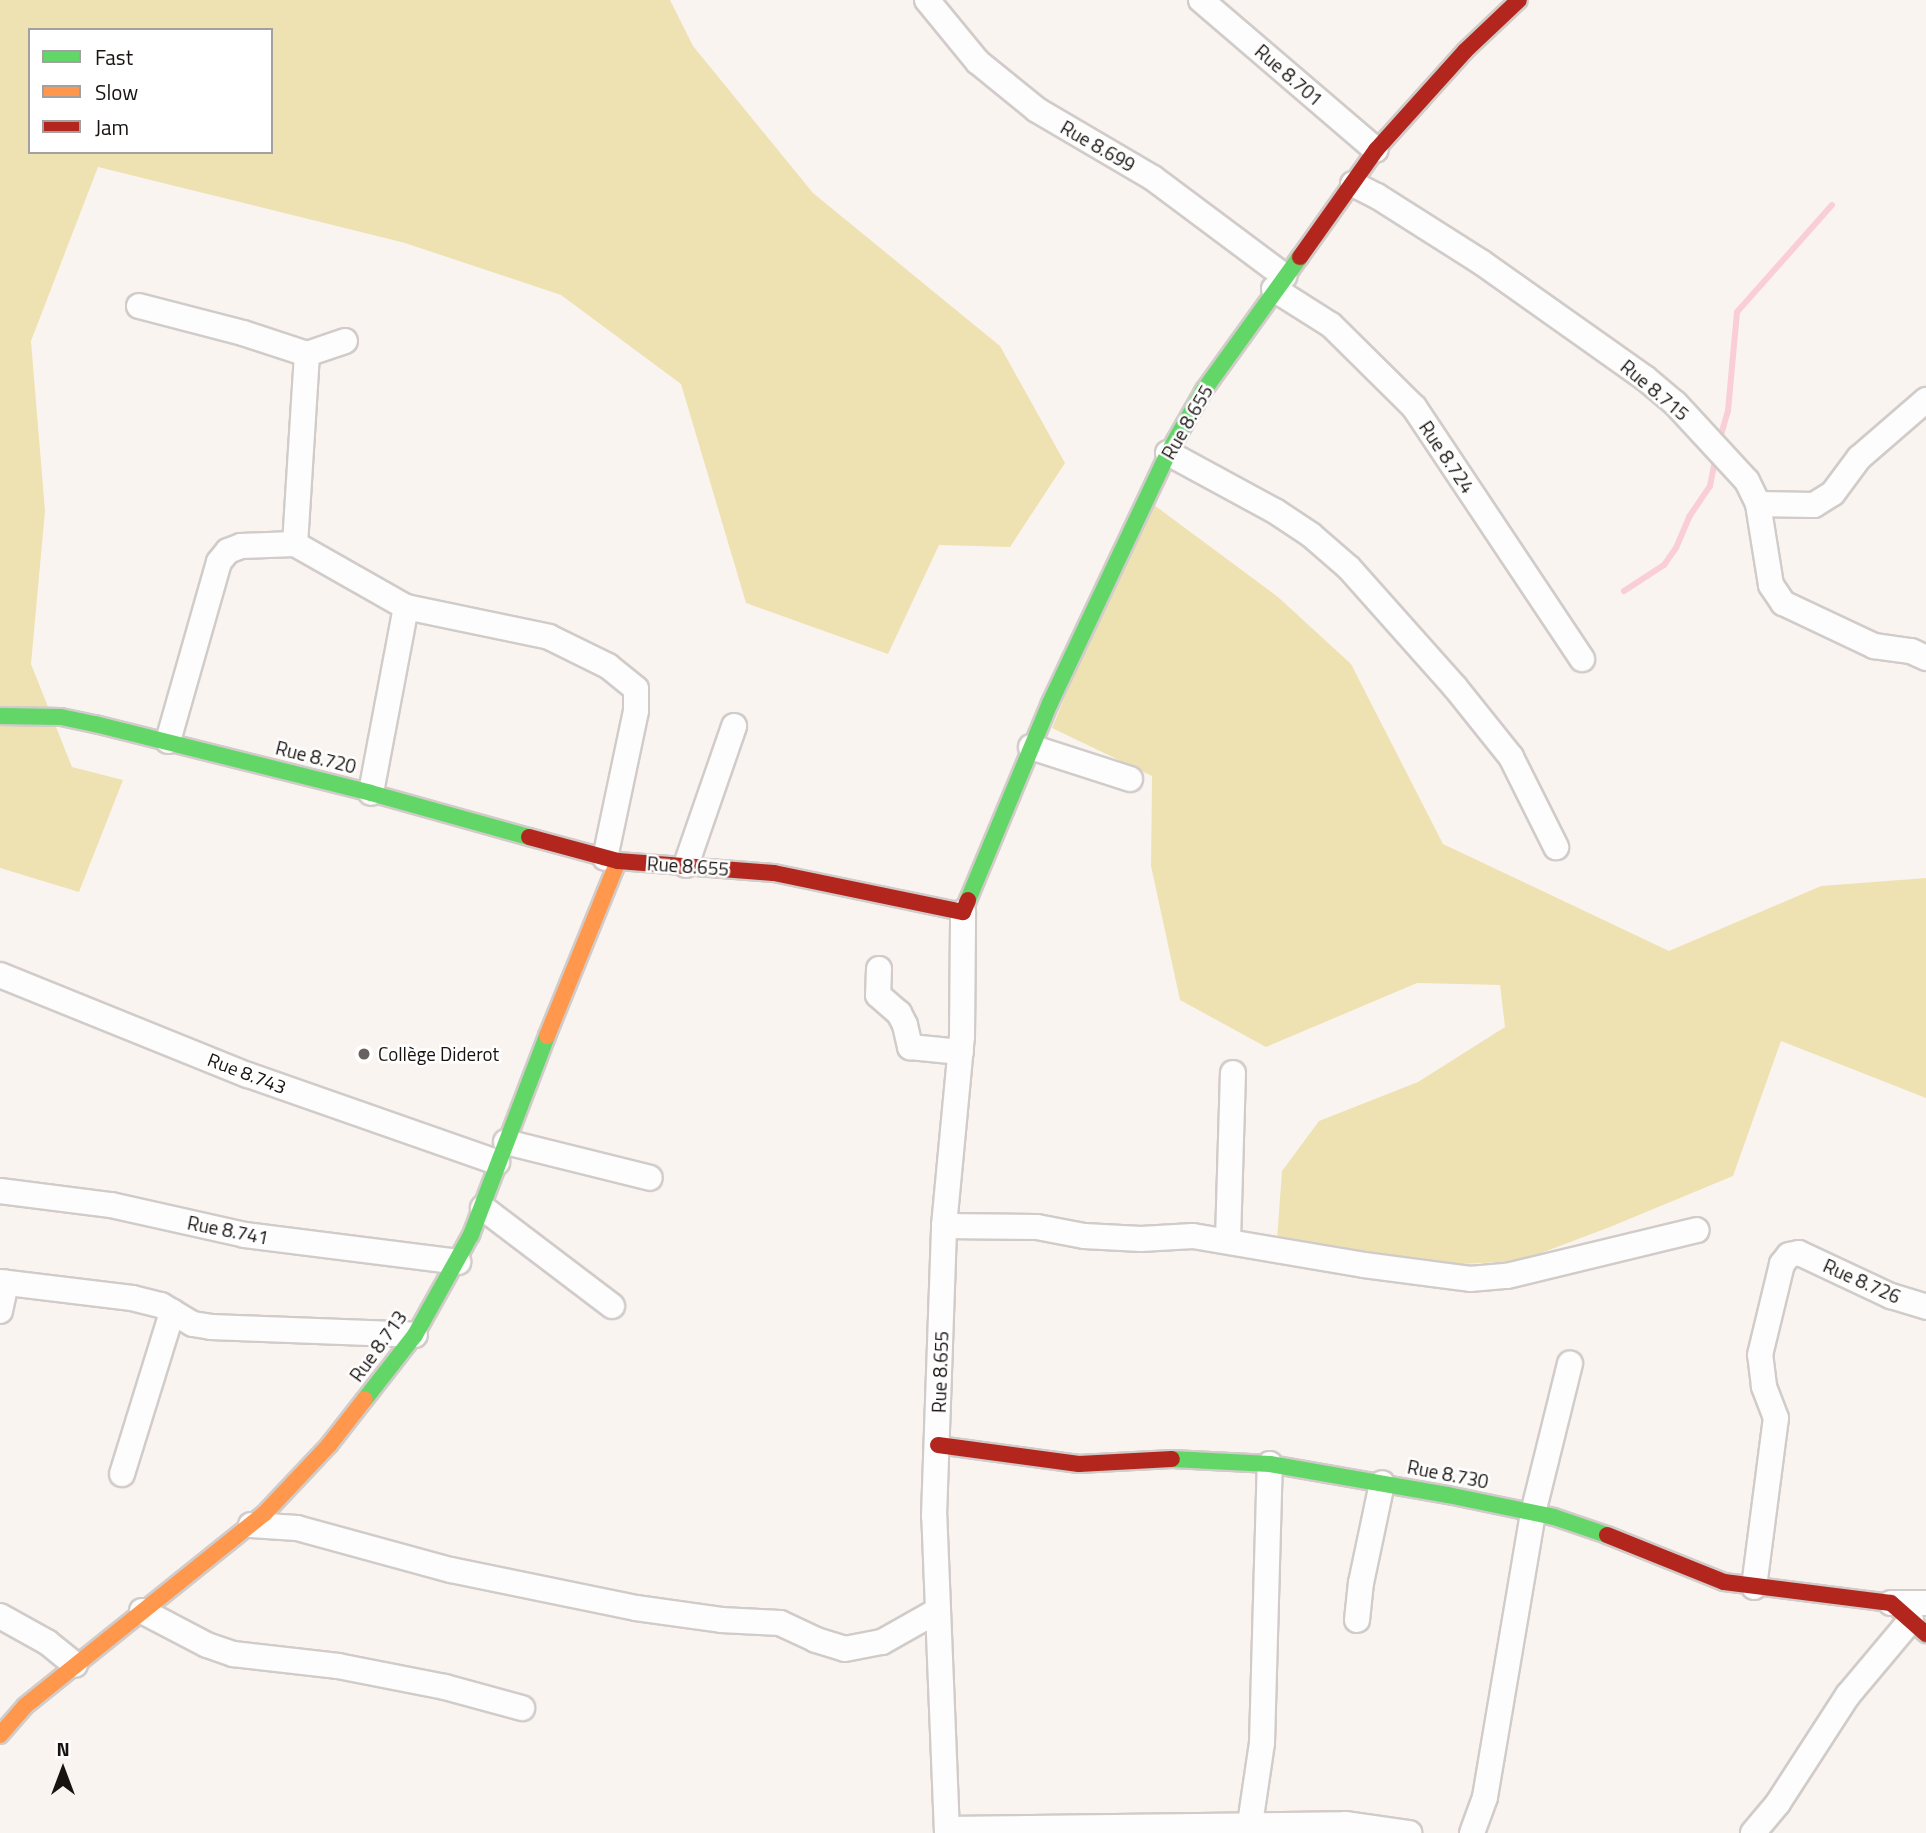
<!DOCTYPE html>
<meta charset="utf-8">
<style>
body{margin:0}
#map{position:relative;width:1926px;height:1833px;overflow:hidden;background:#faf4f1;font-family:"Titillium Web",sans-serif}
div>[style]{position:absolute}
.green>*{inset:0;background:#efe2b2}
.stream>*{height:6px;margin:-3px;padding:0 3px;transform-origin:3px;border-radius:3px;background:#f9ced6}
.roads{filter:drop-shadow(2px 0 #d1ccc9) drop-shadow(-2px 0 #d1ccc9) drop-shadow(0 2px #d1ccc9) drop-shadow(0 -2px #d1ccc9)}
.street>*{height:24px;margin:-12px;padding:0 12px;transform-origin:12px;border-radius:12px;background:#fefdfd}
.fast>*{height:16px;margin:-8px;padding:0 8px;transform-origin:8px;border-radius:8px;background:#63d668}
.slow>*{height:16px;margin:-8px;padding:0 8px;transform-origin:8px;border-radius:8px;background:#ff974d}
.jam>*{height:16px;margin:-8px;padding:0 8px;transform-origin:8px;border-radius:8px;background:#b3261e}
.dots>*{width:19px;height:19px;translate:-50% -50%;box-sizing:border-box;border:4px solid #fff;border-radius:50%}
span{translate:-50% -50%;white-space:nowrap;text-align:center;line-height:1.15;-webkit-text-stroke:5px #fff;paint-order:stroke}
.street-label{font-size:19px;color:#181311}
.poi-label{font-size:19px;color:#181311}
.left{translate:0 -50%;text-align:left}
.legend{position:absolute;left:28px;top:28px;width:245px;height:126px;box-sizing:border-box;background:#fff;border:2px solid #a3a1a0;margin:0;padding:9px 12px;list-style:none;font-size:21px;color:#181311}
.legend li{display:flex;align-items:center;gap:14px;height:35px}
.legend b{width:35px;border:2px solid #a3a1a0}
.north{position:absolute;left:28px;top:1735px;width:70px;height:70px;-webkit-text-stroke:5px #fff;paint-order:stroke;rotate:0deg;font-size:19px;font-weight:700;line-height:28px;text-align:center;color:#181311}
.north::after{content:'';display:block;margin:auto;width:24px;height:32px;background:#181311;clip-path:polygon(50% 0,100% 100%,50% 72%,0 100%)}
</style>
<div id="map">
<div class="green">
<div style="clip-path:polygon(evenodd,0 0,670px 0,693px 46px,813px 193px,1000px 346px,1065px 463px,1010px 547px,939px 545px,888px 654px,746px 603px,681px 384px,561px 295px,405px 243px,98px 167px,31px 341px,45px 511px,31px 664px,72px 767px,123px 780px,79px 892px,0 868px,0 0,30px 30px,271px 30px,271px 152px,30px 152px,30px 30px)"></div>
<div style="clip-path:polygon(1146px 499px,1278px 597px,1351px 664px,1443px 844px,1669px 951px,1821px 886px,1926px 878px,1926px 1098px,1781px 1041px,1733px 1176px,1610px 1227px,1520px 1261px,1385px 1268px,1277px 1239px,1282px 1171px,1319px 1121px,1418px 1082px,1505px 1027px,1500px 985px,1417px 983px,1266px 1047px,1180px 1000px,1151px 866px,1152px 776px,1052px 728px)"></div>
</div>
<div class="stream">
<div style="left:1719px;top:442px;width:32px;rotate:-74deg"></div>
<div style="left:1728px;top:411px;width:99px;rotate:-84.8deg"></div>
<div style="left:1737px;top:312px;width:143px;rotate:-48.4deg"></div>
<div style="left:1624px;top:591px;width:48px;rotate:-33deg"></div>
<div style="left:1664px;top:565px;width:21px;rotate:-55deg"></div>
<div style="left:1676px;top:548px;width:34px;rotate:-67deg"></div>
<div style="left:1689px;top:517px;width:37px;rotate:-56deg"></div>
<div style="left:1710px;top:486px;width:31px;rotate:-79deg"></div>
</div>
<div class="roads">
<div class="street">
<div style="left:927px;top:0;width:80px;rotate:50.6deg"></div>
<div style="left:978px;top:62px;width:76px;rotate:39.1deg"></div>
<div style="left:1037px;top:110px;width:134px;rotate:30.4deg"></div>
<div style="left:1153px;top:178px;width:164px;rotate:36.8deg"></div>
<div style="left:1201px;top:0;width:230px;rotate:40.6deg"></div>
<div style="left:1353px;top:184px;width:27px;rotate:27deg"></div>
<div style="left:1377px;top:196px;width:123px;rotate:32.4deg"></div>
<div style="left:1481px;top:262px;width:201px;rotate:35.3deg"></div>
<div style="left:1645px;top:378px;width:39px;rotate:40deg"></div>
<div style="left:1675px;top:403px;width:106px;rotate:47.3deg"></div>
<div style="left:1747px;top:481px;width:25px;rotate:64deg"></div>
<div style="left:1758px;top:504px;width:56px;rotate:1deg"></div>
<div style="left:1814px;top:505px;width:22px;rotate:-32deg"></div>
<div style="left:1833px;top:493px;width:44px;rotate:-53.4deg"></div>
<div style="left:1859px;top:458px;width:89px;rotate:-40.9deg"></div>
<div style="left:1274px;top:289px;width:67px;rotate:32.3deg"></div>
<div style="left:1331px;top:325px;width:117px;rotate:44.7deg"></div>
<div style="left:1414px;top:407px;width:303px;rotate:56.3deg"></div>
<div style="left:139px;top:306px;width:107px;rotate:14.6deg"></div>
<div style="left:243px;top:333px;width:67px;rotate:18.2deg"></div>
<div style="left:307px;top:354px;width:190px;rotate:93.6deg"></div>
<div style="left:307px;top:354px;width:40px;rotate:-18.9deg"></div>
<div style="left:1168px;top:453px;width:122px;rotate:28.5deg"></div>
<div style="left:1275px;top:511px;width:43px;rotate:33.7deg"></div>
<div style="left:1311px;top:535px;width:50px;rotate:41deg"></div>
<div style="left:1349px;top:568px;width:159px;rotate:48.3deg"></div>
<div style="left:1455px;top:687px;width:90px;rotate:51.3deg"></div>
<div style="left:1511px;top:757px;width:101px;rotate:63.4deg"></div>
<div style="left:1758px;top:504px;width:82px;rotate:80.9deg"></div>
<div style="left:1771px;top:585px;width:22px;rotate:56deg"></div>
<div style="left:1783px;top:603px;width:101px;rotate:25.3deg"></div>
<div style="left:1874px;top:646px;width:37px;rotate:8deg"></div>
<div style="left:1911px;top:651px;width:17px;rotate:25deg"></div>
<div style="left:406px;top:607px;width:146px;rotate:11.8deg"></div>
<div style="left:549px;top:637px;width:66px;rotate:26.2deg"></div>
<div style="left:608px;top:666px;width:36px;rotate:39deg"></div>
<div style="left:636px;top:689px;width:22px;rotate:90deg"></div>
<div style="left:636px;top:711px;width:150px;rotate:101.9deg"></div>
<div style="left:168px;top:741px;width:186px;rotate:-74.1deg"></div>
<div style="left:219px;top:562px;width:14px;rotate:-51deg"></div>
<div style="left:228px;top:551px;width:14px;rotate:-21deg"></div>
<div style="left:241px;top:546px;width:54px;rotate:-2.1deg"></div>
<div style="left:295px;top:544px;width:128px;rotate:29.6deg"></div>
<div style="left:406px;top:607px;width:189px;rotate:100.7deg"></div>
<div style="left:1031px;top:747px;width:104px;rotate:17.9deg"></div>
<div style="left:686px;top:865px;width:147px;rotate:-70.9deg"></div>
<div style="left:879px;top:969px;width:26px;rotate:92deg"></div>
<div style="left:878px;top:995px;width:28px;rotate:41deg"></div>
<div style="left:899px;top:1013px;width:13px;rotate:63deg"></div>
<div style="left:905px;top:1025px;width:23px;rotate:77deg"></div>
<div style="left:910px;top:1047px;width:51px;rotate:5.6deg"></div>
<div style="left:0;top:975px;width:267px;rotate:22deg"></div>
<div style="left:248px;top:1075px;width:264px;rotate:19.3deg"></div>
<div style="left:506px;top:1142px;width:148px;rotate:14deg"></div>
<div style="left:0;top:1191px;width:112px;rotate:7.2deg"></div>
<div style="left:111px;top:1205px;width:137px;rotate:12.6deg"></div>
<div style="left:245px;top:1235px;width:215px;rotate:7.2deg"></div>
<div style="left:483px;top:1208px;width:162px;rotate:37.2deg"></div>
<div style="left:944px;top:1226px;width:93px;rotate:0.6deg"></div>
<div style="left:1037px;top:1227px;width:48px;rotate:10.8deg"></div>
<div style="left:1084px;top:1236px;width:57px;rotate:3deg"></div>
<div style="left:1141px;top:1239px;width:52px;rotate:-3.3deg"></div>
<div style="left:1193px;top:1236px;width:173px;rotate:9.6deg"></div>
<div style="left:1364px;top:1265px;width:107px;rotate:7.5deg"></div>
<div style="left:1470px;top:1279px;width:37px;rotate:-5deg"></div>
<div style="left:1507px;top:1276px;width:195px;rotate:-13.6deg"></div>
<div style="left:1228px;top:1240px;width:167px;rotate:-88.3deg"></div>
<div style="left:0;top:1282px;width:133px;rotate:6.9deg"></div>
<div style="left:132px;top:1298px;width:30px;rotate:14deg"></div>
<div style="left:161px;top:1305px;width:37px;rotate:31deg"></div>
<div style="left:193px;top:1324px;width:18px;rotate:9deg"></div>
<div style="left:211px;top:1327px;width:204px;rotate:2.2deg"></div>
<div style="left:0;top:1311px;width:29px;rotate:-78deg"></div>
<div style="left:122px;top:1474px;width:170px;rotate:-72.8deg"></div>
<div style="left:251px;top:1525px;width:46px;rotate:3.7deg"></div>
<div style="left:297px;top:1528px;width:160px;rotate:15.3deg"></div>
<div style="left:451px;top:1570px;width:189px;rotate:11.6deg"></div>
<div style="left:636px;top:1608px;width:86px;rotate:8deg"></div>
<div style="left:721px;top:1620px;width:59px;rotate:2.9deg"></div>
<div style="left:780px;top:1623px;width:40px;rotate:25deg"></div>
<div style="left:816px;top:1640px;width:30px;rotate:17deg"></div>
<div style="left:845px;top:1649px;width:38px;rotate:-11deg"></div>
<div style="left:882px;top:1642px;width:63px;rotate:-29.4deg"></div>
<div style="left:1754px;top:1587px;width:170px;rotate:-82.6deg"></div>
<div style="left:1776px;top:1418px;width:34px;rotate:-111deg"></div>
<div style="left:1764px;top:1386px;width:31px;rotate:-97deg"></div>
<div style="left:1760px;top:1355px;width:94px;rotate:-76.4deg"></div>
<div style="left:1782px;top:1264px;width:11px;rotate:-52deg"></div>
<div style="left:1789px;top:1255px;width:10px;rotate:-11deg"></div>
<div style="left:1799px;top:1253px;width:102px;rotate:25.1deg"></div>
<div style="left:1891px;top:1296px;width:37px;rotate:17deg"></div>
<div style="left:1891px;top:1603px;width:35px"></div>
<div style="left:142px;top:1611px;width:73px;rotate:27.6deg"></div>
<div style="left:207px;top:1645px;width:28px;rotate:19deg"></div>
<div style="left:233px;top:1654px;width:106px;rotate:6.5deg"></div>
<div style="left:338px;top:1666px;width:109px;rotate:11.1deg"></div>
<div style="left:445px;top:1687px;width:80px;rotate:15.3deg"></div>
<div style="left:0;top:1616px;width:54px;rotate:29deg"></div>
<div style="left:47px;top:1642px;width:36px;rotate:39deg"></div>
<div style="left:1357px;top:1620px;width:37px;rotate:-84deg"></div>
<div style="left:1361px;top:1583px;width:102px;rotate:-78.1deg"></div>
<div style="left:1250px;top:1824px;width:82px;rotate:-81.6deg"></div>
<div style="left:1262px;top:1743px;width:279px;rotate:-88.4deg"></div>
<div style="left:947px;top:1829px;width:398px;rotate:-0.7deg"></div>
<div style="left:1345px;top:1824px;width:65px;rotate:8deg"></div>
<div style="left:947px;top:1833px;width:317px;rotate:-92.3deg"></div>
<div style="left:934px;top:1516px;width:290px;rotate:-88deg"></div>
<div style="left:944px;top:1226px;width:190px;rotate:-84.6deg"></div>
<div style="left:962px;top:1037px;width:125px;rotate:-89.5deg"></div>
<div style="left:1472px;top:1833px;width:38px;rotate:-70deg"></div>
<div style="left:1485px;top:1797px;width:288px;rotate:-80.4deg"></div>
<div style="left:1533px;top:1513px;width:154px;rotate:-76.1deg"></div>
<div style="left:1753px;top:1833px;width:39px;rotate:-50deg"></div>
<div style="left:1778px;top:1803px;width:129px;rotate:-57.1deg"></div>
<div style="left:1848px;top:1695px;width:98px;rotate:-50deg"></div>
</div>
<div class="fast">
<div style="left:0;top:716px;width:61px;rotate:0.9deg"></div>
<div style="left:61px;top:717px;width:35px;rotate:12deg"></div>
<div style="left:95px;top:724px;width:284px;rotate:14deg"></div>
<div style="left:371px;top:793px;width:164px;rotate:15.6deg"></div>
<div style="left:968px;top:900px;width:213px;rotate:-67.4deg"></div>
<div style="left:1050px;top:703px;width:276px;rotate:-64.7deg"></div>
<div style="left:1168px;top:453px;width:73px;rotate:-60.3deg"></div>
<div style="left:1204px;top:390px;width:164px;rotate:-54.2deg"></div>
<div style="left:365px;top:1399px;width:81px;rotate:-52deg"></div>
<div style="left:415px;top:1335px;width:115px;rotate:-60.8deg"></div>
<div style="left:471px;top:1235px;width:213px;rotate:-69.1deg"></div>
<div style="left:1172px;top:1459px;width:98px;rotate:2.9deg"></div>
<div style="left:1270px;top:1464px;width:181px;rotate:9.9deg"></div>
<div style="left:1448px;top:1495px;width:108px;rotate:11.7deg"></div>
<div style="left:1554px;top:1517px;width:56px;rotate:18.8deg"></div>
</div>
<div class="slow">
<div style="left:547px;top:1036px;width:189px;rotate:-67.9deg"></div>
<div style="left:0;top:1735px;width:38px;rotate:-49deg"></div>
<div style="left:25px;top:1706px;width:307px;rotate:-38.8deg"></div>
<div style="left:264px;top:1514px;width:95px;rotate:-46.7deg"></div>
<div style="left:329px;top:1445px;width:58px;rotate:-52deg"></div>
</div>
<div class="jam">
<div style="left:1300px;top:257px;width:131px;rotate:-54.6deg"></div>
<div style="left:1376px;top:150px;width:133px;rotate:-48deg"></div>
<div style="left:1465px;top:51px;width:74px;rotate:-43.4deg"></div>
<div style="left:529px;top:837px;width:92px;rotate:15.1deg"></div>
<div style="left:618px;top:861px;width:156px;rotate:4.4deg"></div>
<div style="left:774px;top:873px;width:193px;rotate:11.7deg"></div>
<div style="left:963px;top:912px;width:13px;rotate:-67deg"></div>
<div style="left:938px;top:1445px;width:142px;rotate:7.7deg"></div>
<div style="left:1079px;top:1464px;width:93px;rotate:-3.1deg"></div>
<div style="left:1607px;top:1535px;width:126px;rotate:21.9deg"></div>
<div style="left:1724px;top:1582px;width:168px;rotate:7.2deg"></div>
<div style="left:1891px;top:1603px;width:47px;rotate:41.5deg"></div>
</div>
</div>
<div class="dots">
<div style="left:364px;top:1054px;background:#67625f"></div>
</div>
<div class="street-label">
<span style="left:1289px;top:75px;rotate:41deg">Rue 8.701</span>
<span style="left:1098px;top:146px;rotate:30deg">Rue 8.699</span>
<span style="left:1655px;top:390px;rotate:40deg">Rue 8.715</span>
<span style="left:1187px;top:422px;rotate:-60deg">Rue 8.655</span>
<span style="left:1447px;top:457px;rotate:56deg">Rue 8.724</span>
<span style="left:316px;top:757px;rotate:14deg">Rue 8.720</span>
<span style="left:688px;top:866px;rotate:4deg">Rue 8.655</span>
<span style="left:247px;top:1073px;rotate:21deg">Rue 8.743</span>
<span style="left:228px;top:1230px;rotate:11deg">Rue 8.741</span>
<span style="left:1862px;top:1281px;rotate:24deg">Rue 8.726</span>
<span style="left:378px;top:1346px;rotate:-54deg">Rue 8.713</span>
<span style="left:940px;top:1372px;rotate:-88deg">Rue 8.655</span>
<span style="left:1448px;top:1474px;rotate:11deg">Rue 8.730</span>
</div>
<div class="poi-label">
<span class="left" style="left:378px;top:1054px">Collège Diderot</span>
</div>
<ul class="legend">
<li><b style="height:9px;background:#63d668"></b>Fast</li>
<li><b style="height:9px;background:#ff974d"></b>Slow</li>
<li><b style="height:9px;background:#b3261e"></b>Jam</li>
</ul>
<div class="north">N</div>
</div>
